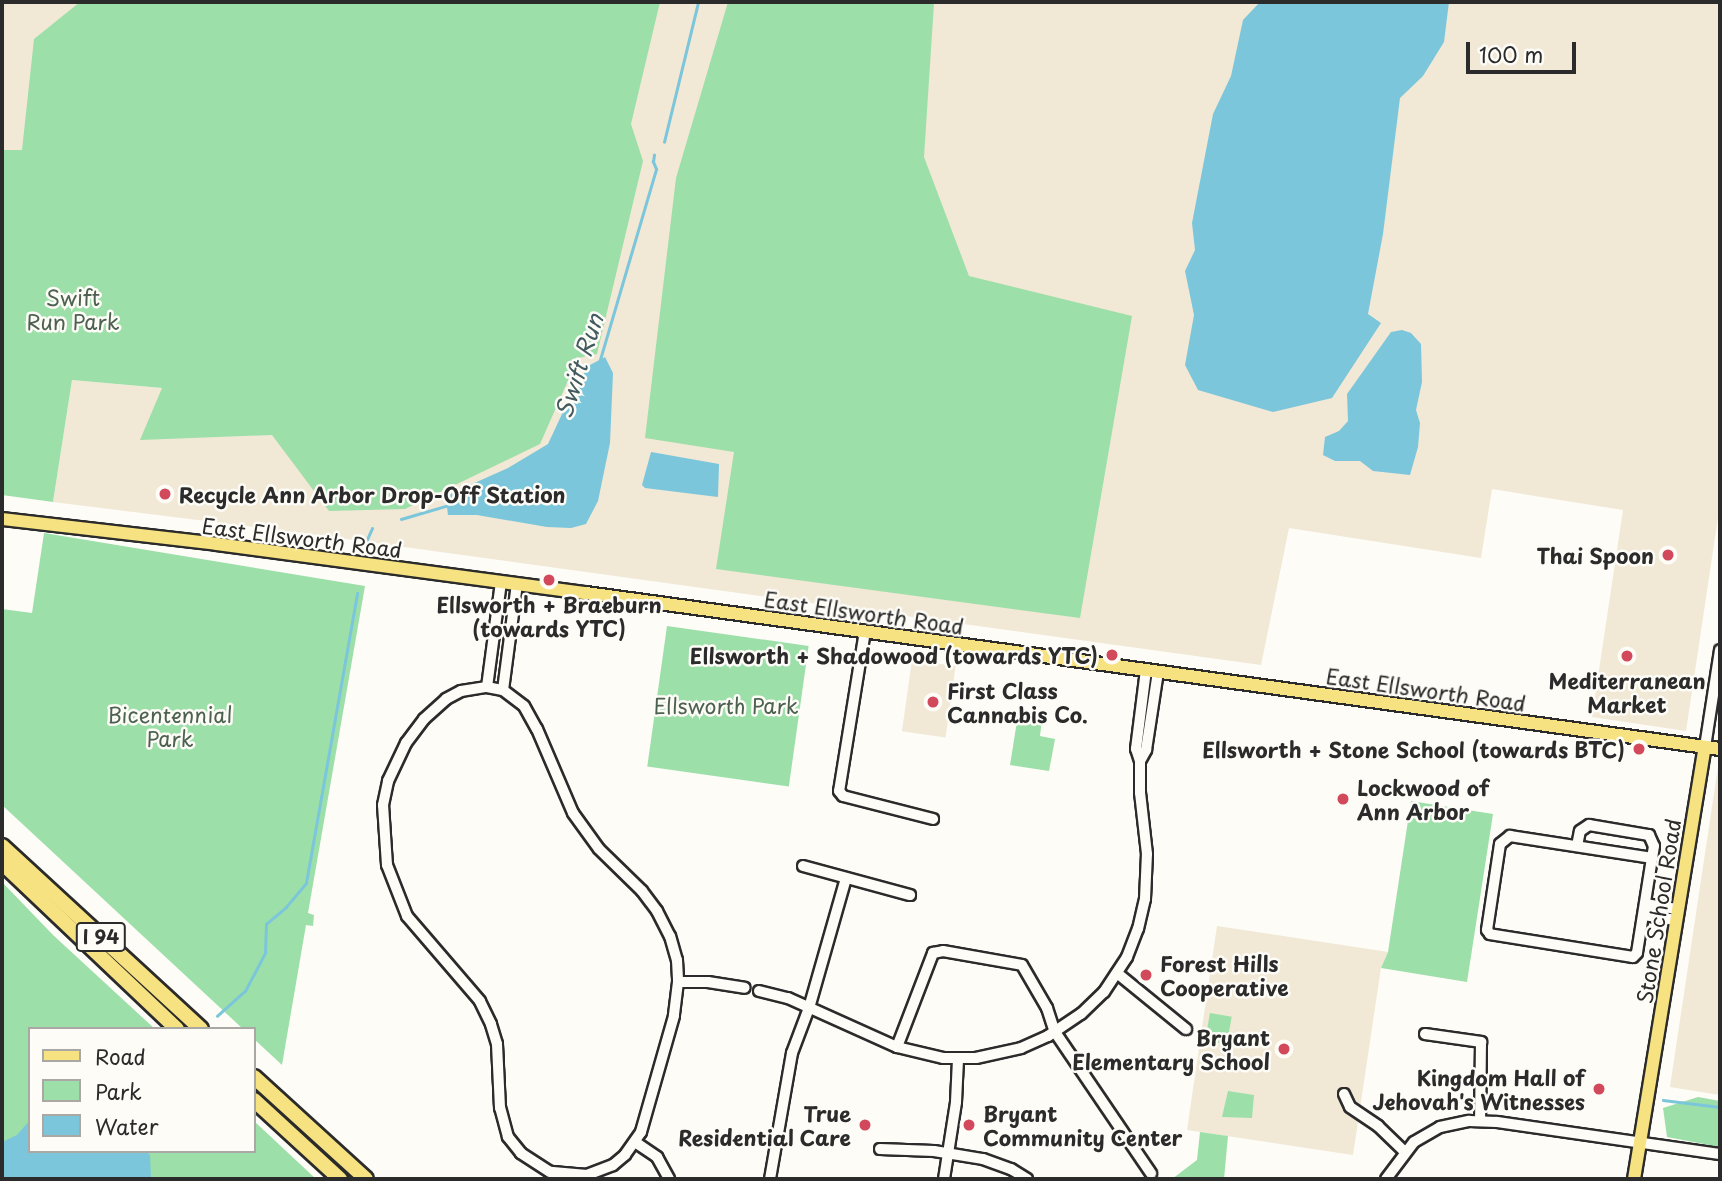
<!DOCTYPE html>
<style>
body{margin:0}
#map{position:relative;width:1722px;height:1181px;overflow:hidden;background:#fdfcf7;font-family:"Playpen Sans",sans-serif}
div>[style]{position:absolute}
.built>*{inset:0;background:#f1e8d6;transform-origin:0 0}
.green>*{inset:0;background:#9ddfa9;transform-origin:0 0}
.water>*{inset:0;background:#7bc6db}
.stream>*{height:2.5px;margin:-1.25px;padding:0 1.25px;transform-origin:1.25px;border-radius:1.25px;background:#7bc6db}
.roads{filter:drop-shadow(2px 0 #2b2b2b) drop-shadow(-2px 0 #2b2b2b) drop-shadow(0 2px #2b2b2b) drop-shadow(0 -2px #2b2b2b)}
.minor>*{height:10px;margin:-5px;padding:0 5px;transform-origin:5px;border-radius:5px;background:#fdfcf7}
.major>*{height:12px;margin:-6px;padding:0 6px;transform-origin:6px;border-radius:6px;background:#f6e281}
.highway>*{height:14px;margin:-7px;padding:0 7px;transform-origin:7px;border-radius:7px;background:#f6e281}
.dots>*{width:19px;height:19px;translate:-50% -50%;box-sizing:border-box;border:4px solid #fdfcf7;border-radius:50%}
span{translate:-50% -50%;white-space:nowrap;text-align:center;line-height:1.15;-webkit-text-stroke:5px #fdfcf7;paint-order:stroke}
.shield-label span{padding:2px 5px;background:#fdfcf7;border:2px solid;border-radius:5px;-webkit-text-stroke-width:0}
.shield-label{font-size:19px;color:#2b2b2b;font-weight:700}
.park-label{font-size:21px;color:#4d6151}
.poi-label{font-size:21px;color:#2b2b2b;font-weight:700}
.left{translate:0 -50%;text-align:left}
.right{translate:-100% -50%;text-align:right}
.street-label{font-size:21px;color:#2b2b2b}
.water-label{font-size:23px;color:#435a60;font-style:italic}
.frame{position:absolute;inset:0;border:4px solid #2b2b2b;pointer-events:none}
.legend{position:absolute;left:28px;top:1027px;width:228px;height:126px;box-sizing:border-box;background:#fdfcf7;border:2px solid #a9a8a5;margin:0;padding:9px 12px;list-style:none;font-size:21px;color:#2b2b2b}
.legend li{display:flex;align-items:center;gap:14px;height:35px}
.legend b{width:35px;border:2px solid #a9a8a5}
.scale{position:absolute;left:1466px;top:42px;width:110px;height:32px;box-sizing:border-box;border:4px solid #2b2b2b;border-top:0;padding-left:9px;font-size:21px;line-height:24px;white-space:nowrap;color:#2b2b2b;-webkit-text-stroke:5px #fdfcf7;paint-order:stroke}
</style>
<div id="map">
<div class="built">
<div style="clip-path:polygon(4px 2px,1720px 2px,1720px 504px,1686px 731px,1592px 717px,1623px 510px,1492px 489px,1481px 558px,1289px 528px,1261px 665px,295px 532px,53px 502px,72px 380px,182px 390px,22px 150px,2px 150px)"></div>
<div style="left:912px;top:660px;width:44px;height:72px;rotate:8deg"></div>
<div style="clip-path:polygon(1718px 767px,1720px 767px,1720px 1095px,1670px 1087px)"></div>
<div style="clip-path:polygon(1217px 926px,1388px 952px,1381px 968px,1353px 1155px,1187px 1130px)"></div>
</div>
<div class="green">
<div style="clip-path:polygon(80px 2px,660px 2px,631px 124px,643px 161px,597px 354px,578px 358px,540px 444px,405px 509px,329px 511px,272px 435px,140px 440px,162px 388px,72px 380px,53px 502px,2px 495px,2px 150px,22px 150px,34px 39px)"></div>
<div style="clip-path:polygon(728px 2px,934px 3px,924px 157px,969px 276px,1132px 316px,1080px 618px,716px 569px,734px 452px,645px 438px,676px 178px)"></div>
<div style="clip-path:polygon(44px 533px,365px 586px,308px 913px,314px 915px,313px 926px,306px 925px,282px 1065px,254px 1039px,254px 1029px,243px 1029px,2px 805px,2px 609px,32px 613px)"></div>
<div style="left:667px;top:626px;width:143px;height:142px;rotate:8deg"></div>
<div style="clip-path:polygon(1018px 715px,1042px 719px,1040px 736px,1055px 739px,1049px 771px,1010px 765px)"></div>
<div style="clip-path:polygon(1411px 801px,1493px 814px,1467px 982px,1381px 968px,1388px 952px)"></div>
<div style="clip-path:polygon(2px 882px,53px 935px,155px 1029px,30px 1029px,30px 1151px,254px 1151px,254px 1121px,316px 1179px,2px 1179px)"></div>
<div style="left:1210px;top:1013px;width:22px;height:28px;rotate:10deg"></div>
<div style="clip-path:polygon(1228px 1091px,1254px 1095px,1252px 1118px,1222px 1117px)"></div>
<div style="clip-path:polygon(1698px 1097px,1720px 1101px,1720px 1147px,1667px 1137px,1663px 1108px)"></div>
<div style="clip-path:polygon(1200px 1132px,1228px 1136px,1224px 1179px,1172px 1179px,1197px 1160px)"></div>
</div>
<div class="water">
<div style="clip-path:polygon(1260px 2px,1449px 2px,1444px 42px,1423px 76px,1400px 98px,1383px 234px,1368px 314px,1381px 323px,1332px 398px,1273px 412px,1198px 390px,1185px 365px,1194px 315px,1185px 271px,1195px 250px,1192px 223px,1213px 114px,1231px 76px,1243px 20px)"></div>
<div style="clip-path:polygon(1402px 330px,1411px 333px,1421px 344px,1422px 382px,1416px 410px,1420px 423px,1418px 447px,1410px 475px,1373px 471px,1360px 461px,1335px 461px,1323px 455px,1325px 437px,1339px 431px,1348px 421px,1347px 394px,1391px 332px)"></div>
<div style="clip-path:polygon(605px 357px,613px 373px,610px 443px,598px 501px,586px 524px,571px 528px,547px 527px,477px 515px,448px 515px,446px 499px,452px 493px,508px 468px,548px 444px,576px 384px,590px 365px)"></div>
<div style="clip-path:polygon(651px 452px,719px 464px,718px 497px,645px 488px,642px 485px)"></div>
<div style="clip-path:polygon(30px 1120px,30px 1151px,146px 1151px,150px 1155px,151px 1179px,2px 1179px,2px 1142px,17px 1135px)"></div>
</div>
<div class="stream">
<div style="left:664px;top:142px;width:144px;rotate:-76.3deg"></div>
<div style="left:599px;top:363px;width:202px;rotate:-73.6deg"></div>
<div style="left:656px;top:169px;width:8px;rotate:-113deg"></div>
<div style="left:653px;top:162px;width:7px;rotate:-82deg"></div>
<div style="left:401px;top:519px;width:50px;rotate:-16.3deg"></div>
<div style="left:365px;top:544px;width:17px;rotate:-66deg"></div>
<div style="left:217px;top:1016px;width:38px;rotate:-42deg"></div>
<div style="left:245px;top:991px;width:43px;rotate:-62.2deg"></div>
<div style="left:265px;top:953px;width:29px;rotate:-88deg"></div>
<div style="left:266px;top:924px;width:26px;rotate:-40deg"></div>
<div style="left:286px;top:907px;width:31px;rotate:-50deg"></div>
<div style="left:306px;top:883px;width:294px;rotate:-80deg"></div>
<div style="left:1663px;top:1100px;width:57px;rotate:7deg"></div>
</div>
<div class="roads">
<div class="minor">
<div style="left:865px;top:631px;width:162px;rotate:99.2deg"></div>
<div style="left:839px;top:791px;width:6px;rotate:51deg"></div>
<div style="left:843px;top:796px;width:93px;rotate:14.3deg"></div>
<div style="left:487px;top:687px;width:16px;rotate:11deg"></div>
<div style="left:503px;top:690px;width:26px;rotate:37deg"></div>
<div style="left:524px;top:706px;width:26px;rotate:61deg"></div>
<div style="left:537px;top:729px;width:91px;rotate:66.8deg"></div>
<div style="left:573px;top:813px;width:44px;rotate:54.2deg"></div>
<div style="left:599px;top:849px;width:60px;rotate:44.3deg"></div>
<div style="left:642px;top:891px;width:25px;rotate:53deg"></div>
<div style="left:657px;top:911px;width:28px;rotate:63deg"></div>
<div style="left:670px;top:936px;width:25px;rotate:74deg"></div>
<div style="left:677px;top:960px;width:22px;rotate:87deg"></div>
<div style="left:678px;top:982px;width:34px;rotate:97deg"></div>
<div style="left:674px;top:1016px;width:121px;rotate:105.9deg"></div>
<div style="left:641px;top:1132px;width:28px;rotate:125deg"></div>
<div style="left:625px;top:1155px;width:16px;rotate:140deg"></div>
<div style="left:613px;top:1165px;width:28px;rotate:159deg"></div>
<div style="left:587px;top:1175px;width:37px;rotate:-175deg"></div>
<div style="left:550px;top:1172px;width:35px;rotate:-147deg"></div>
<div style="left:521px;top:1153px;width:21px;rotate:-129deg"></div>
<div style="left:508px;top:1137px;width:30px;rotate:-105deg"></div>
<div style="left:500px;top:1108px;width:64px;rotate:-92.7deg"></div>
<div style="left:497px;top:1044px;width:21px;rotate:-107deg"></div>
<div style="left:491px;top:1024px;width:25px;rotate:-116deg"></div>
<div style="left:480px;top:1001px;width:112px;rotate:-130.7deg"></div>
<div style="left:407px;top:916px;width:55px;rotate:-111.4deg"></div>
<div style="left:387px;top:865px;width:60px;rotate:-93.8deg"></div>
<div style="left:383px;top:805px;width:25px;rotate:-78deg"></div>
<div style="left:388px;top:781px;width:42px;rotate:-64.7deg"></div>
<div style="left:406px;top:743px;width:30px;rotate:-53deg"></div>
<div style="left:424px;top:719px;width:30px;rotate:-42deg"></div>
<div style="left:446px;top:699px;width:17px;rotate:-28deg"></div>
<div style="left:461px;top:691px;width:26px;rotate:-9deg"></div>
<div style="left:487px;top:687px;width:106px;rotate:-82.4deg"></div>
<div style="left:503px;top:690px;width:107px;rotate:-82.5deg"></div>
<div style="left:1705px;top:747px;width:98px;rotate:-81.2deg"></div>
<div style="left:1140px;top:761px;width:13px;rotate:-61deg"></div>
<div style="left:1146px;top:750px;width:79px;rotate:-81.3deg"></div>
<div style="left:1510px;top:836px;width:144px;rotate:8.8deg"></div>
<div style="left:1652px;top:858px;width:96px;rotate:99deg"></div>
<div style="left:1637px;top:953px;width:6px;rotate:135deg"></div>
<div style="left:1633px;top:957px;width:145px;rotate:-170.9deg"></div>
<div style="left:1490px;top:934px;width:5px;rotate:-127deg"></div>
<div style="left:1487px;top:930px;width:87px;rotate:-81.4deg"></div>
<div style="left:1500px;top:844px;width:13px;rotate:-39deg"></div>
<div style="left:1577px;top:846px;width:15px;rotate:-79deg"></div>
<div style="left:1580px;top:831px;width:11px;rotate:-34deg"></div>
<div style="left:1589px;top:825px;width:61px;rotate:9.5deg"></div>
<div style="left:1649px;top:835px;width:12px;rotate:66deg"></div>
<div style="left:1654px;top:846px;width:12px;rotate:99deg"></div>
<div style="left:803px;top:866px;width:111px;rotate:15.2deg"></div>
<div style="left:1645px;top:904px;width:32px;rotate:9deg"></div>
<div style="left:1644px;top:915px;width:32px;rotate:9deg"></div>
<div style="left:1117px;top:973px;width:89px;rotate:39.1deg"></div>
<div style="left:678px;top:982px;width:30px"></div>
<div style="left:708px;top:982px;width:37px;rotate:9deg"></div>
<div style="left:759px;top:991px;width:30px;rotate:14deg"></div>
<div style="left:788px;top:998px;width:120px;rotate:24.2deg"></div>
<div style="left:897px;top:1047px;width:47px;rotate:13.4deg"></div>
<div style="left:943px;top:1058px;width:33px"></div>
<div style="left:976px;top:1058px;width:46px;rotate:-12.5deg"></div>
<div style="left:1021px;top:1048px;width:30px;rotate:-24deg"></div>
<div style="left:1048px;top:1036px;width:40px;rotate:-34deg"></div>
<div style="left:1081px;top:1014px;width:32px;rotate:-44deg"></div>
<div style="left:1104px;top:992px;width:42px;rotate:-56.7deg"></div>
<div style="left:1127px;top:957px;width:30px;rotate:-69deg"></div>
<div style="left:1138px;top:929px;width:31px;rotate:-77deg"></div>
<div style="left:1145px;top:899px;width:45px;rotate:-87.5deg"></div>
<div style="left:1147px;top:854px;width:61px;rotate:-96.5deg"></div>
<div style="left:1140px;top:793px;width:32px;rotate:-90deg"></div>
<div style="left:1140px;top:761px;width:13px;rotate:-108deg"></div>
<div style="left:1136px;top:749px;width:80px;rotate:-82.8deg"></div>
<div style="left:1425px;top:1034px;width:57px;rotate:8.1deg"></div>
<div style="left:1481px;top:1042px;width:79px;rotate:90.7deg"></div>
<div style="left:897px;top:1047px;width:101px;rotate:-69deg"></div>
<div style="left:933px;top:953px;width:10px;rotate:-11deg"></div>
<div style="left:943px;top:951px;width:80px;rotate:10deg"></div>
<div style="left:1022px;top:965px;width:50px;rotate:59.8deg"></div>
<div style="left:1047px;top:1008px;width:25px;rotate:72deg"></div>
<div style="left:1055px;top:1032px;width:171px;rotate:55.8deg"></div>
<div style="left:1344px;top:1094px;width:14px;rotate:65deg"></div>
<div style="left:1350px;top:1107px;width:34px;rotate:34deg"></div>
<div style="left:1378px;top:1126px;width:36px;rotate:44deg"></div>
<div style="left:635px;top:1142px;width:27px;rotate:34deg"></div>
<div style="left:657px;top:1157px;width:25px;rotate:61deg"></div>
<div style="left:880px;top:1149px;width:54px;rotate:2.1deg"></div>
<div style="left:934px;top:1151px;width:50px;rotate:9.3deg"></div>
<div style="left:983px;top:1159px;width:30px;rotate:20deg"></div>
<div style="left:1011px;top:1169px;width:19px;rotate:32deg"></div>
<div style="left:770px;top:1179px;width:128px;rotate:-80.1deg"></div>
<div style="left:792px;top:1053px;width:48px;rotate:-69.3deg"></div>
<div style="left:809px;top:1008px;width:135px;rotate:-74.1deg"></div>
<div style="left:944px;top:1179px;width:78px;rotate:-81.1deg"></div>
<div style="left:956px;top:1102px;width:43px;rotate:-87.3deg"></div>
<div style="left:1386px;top:1179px;width:46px;rotate:-52.9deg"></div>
<div style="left:1414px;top:1142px;width:30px;rotate:-30deg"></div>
<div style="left:1440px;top:1127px;width:30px;rotate:-12deg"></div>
<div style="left:1469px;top:1121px;width:28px;rotate:2deg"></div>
<div style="left:1497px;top:1122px;width:225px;rotate:8.2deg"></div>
</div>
<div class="major">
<div style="left:2px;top:519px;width:216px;rotate:6.6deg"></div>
<div style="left:217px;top:544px;width:372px;rotate:7.6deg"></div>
<div style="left:586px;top:593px;width:1145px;rotate:7.83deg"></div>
<div style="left:1634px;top:1179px;width:438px;rotate:-80.7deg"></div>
</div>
<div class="highway">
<div style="left:2px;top:846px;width:270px;rotate:42.6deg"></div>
<div style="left:2px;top:863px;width:241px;rotate:43.5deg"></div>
<div style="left:254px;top:1077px;width:151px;rotate:42.3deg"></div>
<div style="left:254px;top:1100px;width:117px;rotate:42.6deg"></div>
</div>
</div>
<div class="dots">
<div style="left:165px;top:494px;background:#d1495b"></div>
<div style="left:1668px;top:555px;background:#d1495b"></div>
<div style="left:549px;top:580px;background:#d1495b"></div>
<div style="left:1112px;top:655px;background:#d1495b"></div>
<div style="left:1627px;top:656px;background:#d1495b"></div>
<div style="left:933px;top:702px;background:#d1495b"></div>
<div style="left:1639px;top:749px;background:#d1495b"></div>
<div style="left:1343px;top:799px;background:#d1495b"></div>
<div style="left:1146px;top:975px;background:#d1495b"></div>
<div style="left:1284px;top:1049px;background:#d1495b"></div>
<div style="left:1599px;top:1089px;background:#d1495b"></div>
<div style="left:865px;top:1125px;background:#d1495b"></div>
<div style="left:969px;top:1125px;background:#d1495b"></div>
</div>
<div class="shield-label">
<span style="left:101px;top:937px">I 94</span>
</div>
<div class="park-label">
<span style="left:73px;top:309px">Swift<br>Run Park</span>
<span style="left:726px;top:705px">Ellsworth Park</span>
<span style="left:170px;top:726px">Bicentennial<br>Park</span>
</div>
<div class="poi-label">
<span class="left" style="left:179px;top:494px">Recycle Ann Arbor Drop-Off Station</span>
<span class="right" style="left:1654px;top:555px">Thai Spoon</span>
<span style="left:549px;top:616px">Ellsworth + Braeburn<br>(towards YTC)</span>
<span class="right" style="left:1098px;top:655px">Ellsworth + Shadowood (towards YTC)</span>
<span style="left:1627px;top:692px">Mediterranean<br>Market</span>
<span class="left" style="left:947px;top:702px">First Class<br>Cannabis Co.</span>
<span class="right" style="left:1625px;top:749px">Ellsworth + Stone School (towards BTC)</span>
<span class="left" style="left:1357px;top:799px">Lockwood of<br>Ann Arbor</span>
<span class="left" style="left:1160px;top:975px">Forest Hills<br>Cooperative</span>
<span class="right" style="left:1270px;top:1049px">Bryant<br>Elementary School</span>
<span class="right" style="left:1585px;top:1089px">Kingdom Hall of<br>Jehovah's Witnesses</span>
<span class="right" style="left:851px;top:1125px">True<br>Residential Care</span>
<span class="left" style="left:983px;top:1125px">Bryant<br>Community Center</span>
</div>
<div class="street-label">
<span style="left:302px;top:537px;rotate:7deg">East Ellsworth Road</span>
<span style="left:864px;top:612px;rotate:8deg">East Ellsworth Road</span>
<span style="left:1426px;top:689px;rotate:8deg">East Ellsworth Road</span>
<span style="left:1658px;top:911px;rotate:-81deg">Stone School Road</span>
</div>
<div class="water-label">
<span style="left:579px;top:366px;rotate:-72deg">Swift Run</span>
</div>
<div class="frame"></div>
<ul class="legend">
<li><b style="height:9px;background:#f6e281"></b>Road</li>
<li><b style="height:19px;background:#9ddfa9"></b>Park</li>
<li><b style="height:19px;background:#7bc6db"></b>Water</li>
</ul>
<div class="scale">100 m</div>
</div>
